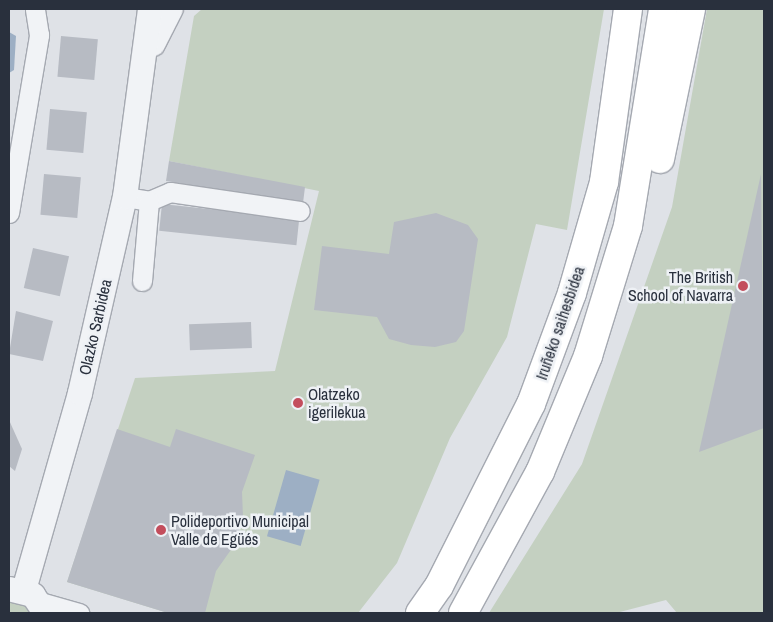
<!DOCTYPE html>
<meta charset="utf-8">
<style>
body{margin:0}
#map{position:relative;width:773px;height:622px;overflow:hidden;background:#dfe2e7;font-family:"Archivo Narrow",sans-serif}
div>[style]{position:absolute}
.green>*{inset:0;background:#c4d0c1}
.water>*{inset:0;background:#9dafc4;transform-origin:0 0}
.building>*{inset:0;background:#b7bbc3;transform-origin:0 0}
.roads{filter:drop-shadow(1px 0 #a5a9b1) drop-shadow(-1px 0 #a5a9b1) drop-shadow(0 1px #a5a9b1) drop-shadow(0 -1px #a5a9b1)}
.minor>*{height:19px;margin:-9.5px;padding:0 9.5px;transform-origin:9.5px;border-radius:9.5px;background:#f1f3f6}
.tertiary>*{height:24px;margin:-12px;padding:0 12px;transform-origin:12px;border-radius:12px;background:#f1f3f6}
.motorway>*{height:28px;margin:-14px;padding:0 14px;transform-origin:14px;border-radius:14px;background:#fff}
.dots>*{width:14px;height:14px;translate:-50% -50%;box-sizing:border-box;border:2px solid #eef1f5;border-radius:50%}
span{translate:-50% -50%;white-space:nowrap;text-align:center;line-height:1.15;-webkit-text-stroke:5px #eef1f5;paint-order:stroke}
.poi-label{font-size:16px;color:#29303d}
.right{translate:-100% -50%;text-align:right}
.left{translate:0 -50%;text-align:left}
.street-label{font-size:16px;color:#29303d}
.frame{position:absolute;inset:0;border:10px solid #29303d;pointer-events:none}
</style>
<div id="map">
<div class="green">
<div style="clip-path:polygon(202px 9px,604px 9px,567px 230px,536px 224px,507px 337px,450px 438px,397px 563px,358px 613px,168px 613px,67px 582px,135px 378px,275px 371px,319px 191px,169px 161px,194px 16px)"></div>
<div style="clip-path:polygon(707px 9px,764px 9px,764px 613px,677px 613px,666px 600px,616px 613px,489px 613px,582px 464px,672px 207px)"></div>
<div style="clip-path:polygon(19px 600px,29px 608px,32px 613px,9px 613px,9px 601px)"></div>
</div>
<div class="water">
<div style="clip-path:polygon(9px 32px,16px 36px,14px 70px,9px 73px)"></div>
<div style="left:286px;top:470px;width:35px;height:69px;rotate:16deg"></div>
</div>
<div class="building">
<div style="left:61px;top:36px;width:37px;height:41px;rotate:5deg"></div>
<div style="left:50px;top:109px;width:37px;height:41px;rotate:5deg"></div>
<div style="clip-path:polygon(169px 161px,305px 187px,303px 203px,166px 181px)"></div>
<div style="left:44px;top:174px;width:37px;height:41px;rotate:5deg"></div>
<div style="clip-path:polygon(761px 174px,764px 428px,699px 452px)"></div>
<div style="left:162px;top:204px;width:138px;height:27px;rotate:6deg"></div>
<div style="clip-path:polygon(436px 213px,468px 225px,478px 239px,464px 331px,456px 342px,435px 347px,411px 345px,389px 339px,377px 317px,314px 310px,322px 246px,389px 254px,394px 222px)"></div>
<div style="left:33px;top:248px;width:37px;height:41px;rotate:13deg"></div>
<div style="clip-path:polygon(16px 311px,53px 321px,43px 361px,9px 354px)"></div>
<div style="left:251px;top:322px;width:26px;height:62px;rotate:88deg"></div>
<div style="clip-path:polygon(9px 420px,22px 449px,15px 471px,9px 466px)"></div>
<div style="clip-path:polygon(117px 429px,170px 447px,176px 429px,255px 455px,242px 492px,243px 517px,235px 544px,216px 571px,205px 613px,168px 613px,67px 582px)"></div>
</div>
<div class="roads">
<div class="minor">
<div style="left:125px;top:197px;width:24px;rotate:9deg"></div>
<div style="left:149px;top:201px;width:23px;rotate:-23deg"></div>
<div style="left:170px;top:192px;width:131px;rotate:8.3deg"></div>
<div style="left:9px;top:213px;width:181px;rotate:-80.4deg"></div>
<div style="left:39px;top:35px;width:26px;rotate:-99deg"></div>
<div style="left:142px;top:281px;width:80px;rotate:-85deg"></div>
<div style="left:40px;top:602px;width:41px;rotate:15.8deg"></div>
</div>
<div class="tertiary">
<div style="left:153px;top:44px;width:39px;rotate:-63deg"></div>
<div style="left:9px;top:589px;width:25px;rotate:14deg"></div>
<div style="left:33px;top:595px;width:22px;rotate:56deg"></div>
<div style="left:24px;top:590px;width:205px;rotate:-74.1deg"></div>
<div style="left:80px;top:393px;width:201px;rotate:-77.1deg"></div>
<div style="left:125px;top:197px;width:190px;rotate:-82.4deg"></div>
</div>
<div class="motorway">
<div style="left:660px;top:159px;width:153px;rotate:-78.3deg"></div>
<div style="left:420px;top:613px;width:33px;rotate:-55deg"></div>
<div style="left:439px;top:586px;width:204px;rotate:-63.2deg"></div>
<div style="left:531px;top:404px;width:118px;rotate:-69.7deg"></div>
<div style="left:572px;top:293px;width:116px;rotate:-73.9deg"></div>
<div style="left:604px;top:182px;width:175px;rotate:-82.1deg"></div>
<div style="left:463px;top:613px;width:161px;rotate:-61.4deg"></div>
<div style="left:540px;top:472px;width:126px;rotate:-67.5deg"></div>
<div style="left:588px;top:356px;width:136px;rotate:-72.9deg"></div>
<div style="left:628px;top:226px;width:220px;rotate:-80.8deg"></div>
</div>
</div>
<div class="dots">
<div style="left:743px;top:286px;background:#c34d5c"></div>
<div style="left:298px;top:403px;background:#c34d5c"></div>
<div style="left:161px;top:530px;background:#c34d5c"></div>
</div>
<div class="poi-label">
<span class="right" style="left:733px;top:286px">The British<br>School of Navarra</span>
<span class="left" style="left:308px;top:403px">Olatzeko<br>igerilekua</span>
<span class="left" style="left:171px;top:530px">Polideportivo Municipal<br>Valle de Egüés</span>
</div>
<div class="street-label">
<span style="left:560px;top:323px;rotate:-71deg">Iruñeko saihesbidea</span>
<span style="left:95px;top:327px;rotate:-77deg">Olazko Sarbidea</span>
</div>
<div class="frame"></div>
</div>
